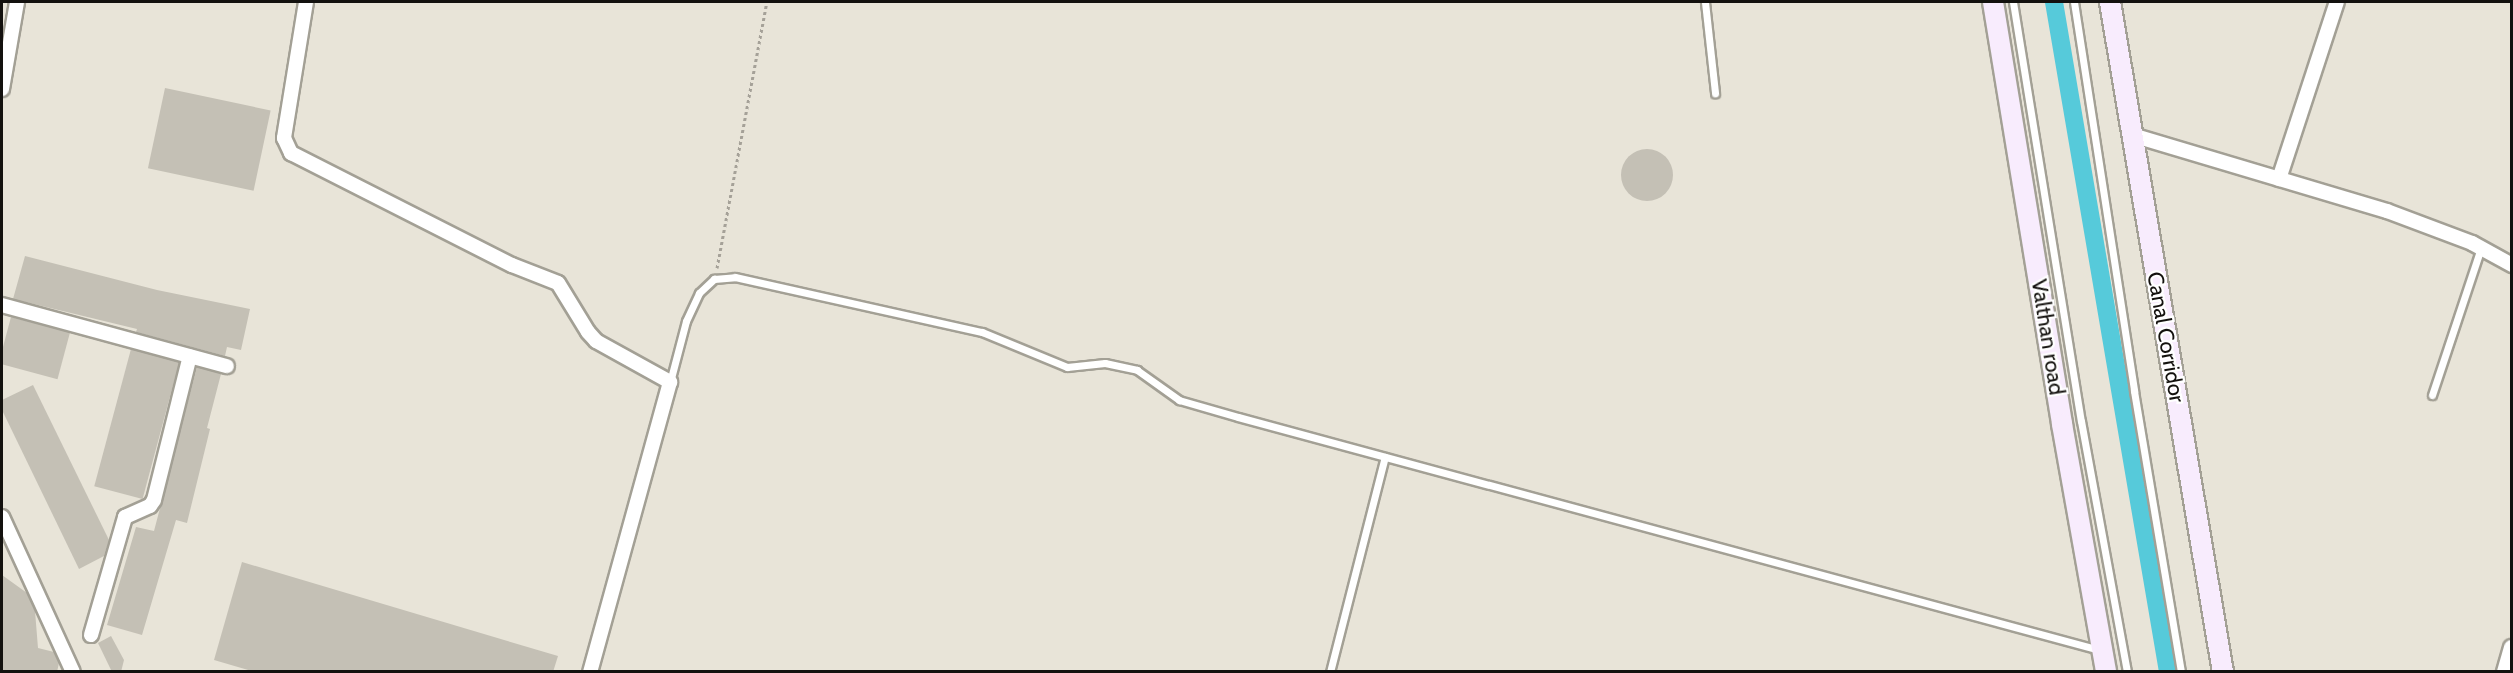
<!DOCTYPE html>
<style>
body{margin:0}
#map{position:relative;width:2513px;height:673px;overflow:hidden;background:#e8e4d8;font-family:Cabin,sans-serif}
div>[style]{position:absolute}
.canal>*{height:18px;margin:-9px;padding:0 9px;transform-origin:9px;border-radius:9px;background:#56cada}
.building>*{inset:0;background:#c4c0b5;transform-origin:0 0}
.round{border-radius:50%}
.path>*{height:3px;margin-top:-1.5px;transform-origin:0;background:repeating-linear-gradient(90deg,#a5a198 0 3px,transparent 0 6px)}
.roads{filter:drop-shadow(2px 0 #a3a095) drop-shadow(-2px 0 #a3a095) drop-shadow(0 2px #a3a095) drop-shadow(0 -2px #a3a095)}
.service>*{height:7px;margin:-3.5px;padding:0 3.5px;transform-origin:3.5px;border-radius:3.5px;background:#fff}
.minor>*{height:14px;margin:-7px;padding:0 7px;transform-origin:7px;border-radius:7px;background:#fff}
.tertiary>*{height:16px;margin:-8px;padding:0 8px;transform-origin:8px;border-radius:8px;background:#fff}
.secondary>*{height:20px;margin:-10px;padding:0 10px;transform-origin:10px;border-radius:10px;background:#f8ecfd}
span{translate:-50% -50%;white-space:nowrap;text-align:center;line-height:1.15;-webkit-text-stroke:4.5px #fff;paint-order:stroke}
.street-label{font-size:22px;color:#13110e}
.frame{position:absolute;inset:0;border:3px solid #13110e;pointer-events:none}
</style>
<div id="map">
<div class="canal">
<div style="left:2054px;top:2px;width:680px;rotate:80.34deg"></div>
</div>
<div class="building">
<div style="left:165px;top:88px;width:108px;height:82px;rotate:12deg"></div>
<div class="round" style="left:1621px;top:149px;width:52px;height:52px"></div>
<div style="clip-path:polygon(25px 256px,157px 290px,250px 309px,241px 350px,227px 347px,225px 356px,136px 332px,137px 329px,13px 299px)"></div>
<div style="left:11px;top:317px;width:61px;height:48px;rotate:15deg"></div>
<div style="left:131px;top:349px;width:50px;height:142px;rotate:15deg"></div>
<div style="clip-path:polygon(197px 367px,221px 374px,207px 428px,210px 429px,187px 523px,176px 520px,142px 635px,107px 625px,136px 527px,154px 531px)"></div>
<div style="clip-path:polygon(33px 385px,109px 540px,104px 556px,79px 569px,2px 410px,2px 400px)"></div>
<div style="clip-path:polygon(242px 562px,558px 656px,553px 672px,255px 672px,214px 660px)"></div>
<div style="clip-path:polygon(2px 575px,27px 593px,35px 611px,38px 648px,54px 652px,59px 663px,57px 672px,2px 672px)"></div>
<div style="clip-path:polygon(111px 636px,124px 660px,121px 672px,112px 672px,98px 643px)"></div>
</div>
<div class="path">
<div style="left:717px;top:268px;width:271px;rotate:-79.4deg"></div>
</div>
<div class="roads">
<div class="service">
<div style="left:1705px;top:2px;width:92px;rotate:83.7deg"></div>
<div style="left:2013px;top:2px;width:424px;rotate:80.8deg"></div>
<div style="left:2081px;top:421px;width:255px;rotate:79.6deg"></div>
<div style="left:2074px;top:2px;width:394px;rotate:81.2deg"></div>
<div style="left:2134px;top:391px;width:285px;rotate:80.5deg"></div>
<div style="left:670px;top:382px;width:63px;rotate:-75.3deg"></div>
<div style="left:686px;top:321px;width:31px;rotate:-65deg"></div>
<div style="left:699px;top:293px;width:21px;rotate:-43deg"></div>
<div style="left:714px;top:279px;width:21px;rotate:-5deg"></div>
<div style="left:735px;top:277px;width:253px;rotate:12.6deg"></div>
<div style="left:982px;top:332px;width:92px;rotate:22.4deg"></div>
<div style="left:1067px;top:367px;width:38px;rotate:-6deg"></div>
<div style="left:1105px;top:363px;width:33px;rotate:12deg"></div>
<div style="left:1137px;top:370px;width:52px;rotate:35.5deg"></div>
<div style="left:1179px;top:400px;width:61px;rotate:16.1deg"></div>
<div style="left:1238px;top:417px;width:893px;rotate:15.13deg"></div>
<div style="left:2432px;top:395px;width:155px;rotate:-71.6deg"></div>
<div style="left:1330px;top:672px;width:222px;rotate:-75.7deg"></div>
</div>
<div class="minor">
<div style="left:306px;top:2px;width:138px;rotate:99.2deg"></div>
<div style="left:284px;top:138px;width:17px;rotate:65deg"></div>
<div style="left:291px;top:153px;width:248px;rotate:26.9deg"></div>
<div style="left:512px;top:265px;width:49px;rotate:21.4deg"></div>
<div style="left:558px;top:283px;width:57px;rotate:58.5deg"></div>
<div style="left:588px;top:332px;width:12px;rotate:48deg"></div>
<div style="left:596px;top:341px;width:85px;rotate:29deg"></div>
<div style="left:670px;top:382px;width:301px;rotate:105.4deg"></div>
<div style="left:2px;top:89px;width:88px;rotate:-80.2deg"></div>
<div style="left:2132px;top:135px;width:266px;rotate:16.6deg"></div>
<div style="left:2387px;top:211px;width:91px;rotate:20.6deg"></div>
<div style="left:2472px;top:243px;width:46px;rotate:28.8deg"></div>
<div style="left:2279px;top:179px;width:186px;rotate:-71.9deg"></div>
<div style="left:2px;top:305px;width:233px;rotate:15.2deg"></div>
<div style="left:2px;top:517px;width:170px;rotate:65.4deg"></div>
<div style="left:91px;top:635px;width:123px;rotate:-73.9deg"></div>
<div style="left:125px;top:517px;width:27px;rotate:-24deg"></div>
<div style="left:150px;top:506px;width:7px;rotate:-56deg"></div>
<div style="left:154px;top:500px;width:148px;rotate:-76deg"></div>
</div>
<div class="tertiary">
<div style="left:2505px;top:672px;width:25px;rotate:-74deg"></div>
</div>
<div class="secondary">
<div style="left:1993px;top:2px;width:428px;rotate:80.7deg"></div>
<div style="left:2062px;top:424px;width:252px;rotate:79.9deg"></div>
<div style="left:2110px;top:2px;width:679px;rotate:80.43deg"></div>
</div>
</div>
<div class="street-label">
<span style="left:2048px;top:337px;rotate:81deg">Valthan road</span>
<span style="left:2166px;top:337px;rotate:80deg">Canal Corridor</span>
</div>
<div class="frame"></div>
</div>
